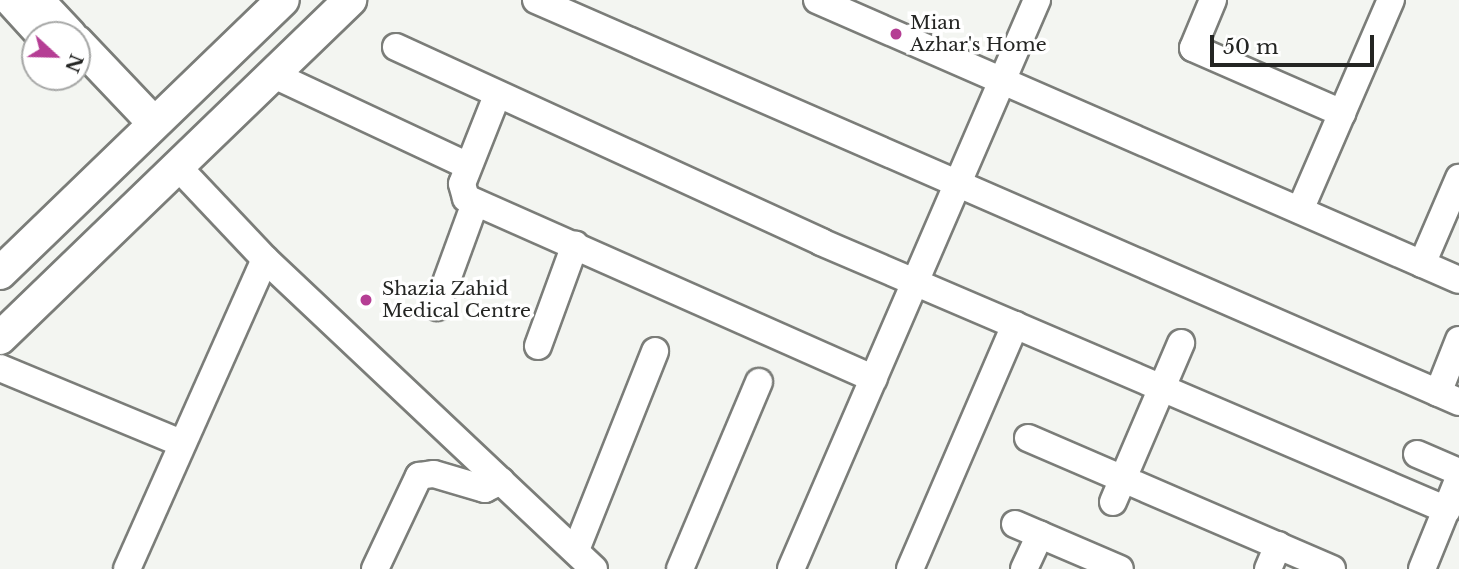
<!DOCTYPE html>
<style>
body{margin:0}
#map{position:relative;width:1459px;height:569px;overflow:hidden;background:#f3f5f1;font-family:"Libre Baskerville",serif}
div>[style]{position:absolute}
.roads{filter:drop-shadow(2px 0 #7b7d79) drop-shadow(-2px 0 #7b7d79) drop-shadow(0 2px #7b7d79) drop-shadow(0 -2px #7b7d79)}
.minor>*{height:26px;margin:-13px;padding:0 13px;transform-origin:13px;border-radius:13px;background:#fff}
.tertiary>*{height:32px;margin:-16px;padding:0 16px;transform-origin:16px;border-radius:16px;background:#fff}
.dots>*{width:19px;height:19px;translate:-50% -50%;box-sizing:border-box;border:4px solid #fff;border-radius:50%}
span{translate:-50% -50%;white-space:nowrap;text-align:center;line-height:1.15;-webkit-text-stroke:7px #fff;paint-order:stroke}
.poi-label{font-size:19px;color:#242523}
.left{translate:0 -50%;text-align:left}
.north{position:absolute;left:21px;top:21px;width:70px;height:70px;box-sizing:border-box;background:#fff;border:2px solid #a7a8a7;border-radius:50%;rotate:112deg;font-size:19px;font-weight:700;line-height:28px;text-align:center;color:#242523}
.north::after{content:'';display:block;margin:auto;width:24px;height:32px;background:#b53e94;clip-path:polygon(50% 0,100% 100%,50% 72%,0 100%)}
.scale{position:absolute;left:1210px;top:35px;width:164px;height:32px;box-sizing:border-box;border:4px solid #242523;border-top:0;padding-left:9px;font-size:21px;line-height:24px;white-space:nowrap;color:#242523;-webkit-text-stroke:5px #fff;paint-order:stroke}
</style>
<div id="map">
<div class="roads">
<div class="minor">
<div style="left:536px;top:0;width:1007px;rotate:23.53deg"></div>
<div style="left:817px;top:0;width:700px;rotate:23.56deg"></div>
<div style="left:1213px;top:0;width:52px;rotate:112.6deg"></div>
<div style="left:1193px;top:48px;width:163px;rotate:23.6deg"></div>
<div style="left:396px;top:47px;width:468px;rotate:24.6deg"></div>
<div style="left:821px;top:242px;width:681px;rotate:23.18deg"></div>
<div style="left:274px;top:75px;width:214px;rotate:25.1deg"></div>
<div style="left:496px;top:98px;width:92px;rotate:111.6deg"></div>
<div style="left:462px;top:184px;width:15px;rotate:74deg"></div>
<div style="left:466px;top:198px;width:446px;rotate:23.9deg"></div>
<div style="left:178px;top:167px;width:127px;rotate:46.6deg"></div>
<div style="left:265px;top:259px;width:452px;rotate:43.3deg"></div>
<div style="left:1300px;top:210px;width:229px;rotate:-66.6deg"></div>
<div style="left:1422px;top:264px;width:94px;rotate:-66.7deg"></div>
<div style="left:437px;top:307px;width:111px;rotate:-69.9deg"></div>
<div style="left:538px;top:346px;width:108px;rotate:-69.9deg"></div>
<div style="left:0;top:368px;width:196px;rotate:22.5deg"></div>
<div style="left:1438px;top:393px;width:57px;rotate:-68.4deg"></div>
<div style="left:1028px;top:438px;width:331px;rotate:23.3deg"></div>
<div style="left:1417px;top:454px;width:46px;rotate:23.2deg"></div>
<div style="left:1113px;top:502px;width:173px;rotate:-66.8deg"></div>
<div style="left:1015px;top:524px;width:114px;rotate:23.2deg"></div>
<div style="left:576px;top:550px;width:214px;rotate:-68.3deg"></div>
<div style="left:127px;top:569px;width:339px;rotate:-66deg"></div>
<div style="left:375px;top:569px;width:103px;rotate:-64.7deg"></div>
<div style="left:419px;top:476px;width:15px;rotate:-8deg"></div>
<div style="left:434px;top:474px;width:53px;rotate:16.4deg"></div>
<div style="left:485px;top:489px;width:18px;rotate:-27deg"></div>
<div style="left:680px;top:569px;width:203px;rotate:-67.1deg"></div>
<div style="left:791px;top:569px;width:620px;rotate:-66.62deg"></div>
<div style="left:910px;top:569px;width:266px;rotate:-66.7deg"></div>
<div style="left:1024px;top:569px;width:38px;rotate:-65deg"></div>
<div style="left:1268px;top:569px;width:26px;rotate:-67deg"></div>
<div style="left:1422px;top:569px;width:98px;rotate:-67.9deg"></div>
</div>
<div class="tertiary">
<div style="left:11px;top:0;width:47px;rotate:47.6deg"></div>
<div style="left:37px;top:0;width:48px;rotate:46.7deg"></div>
<div style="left:77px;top:42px;width:110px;rotate:46.5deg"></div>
<div style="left:0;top:273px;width:393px;rotate:-44deg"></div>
<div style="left:0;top:338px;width:487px;rotate:-44deg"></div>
</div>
</div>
<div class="dots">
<div style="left:896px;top:34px;background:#b53e94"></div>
<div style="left:366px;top:300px;background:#b53e94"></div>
</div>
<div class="poi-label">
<span class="left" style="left:910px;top:34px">Mian<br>Azhar's Home</span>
<span class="left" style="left:382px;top:300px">Shazia Zahid<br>Medical Centre</span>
</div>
<div class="north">N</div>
<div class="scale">50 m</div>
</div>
